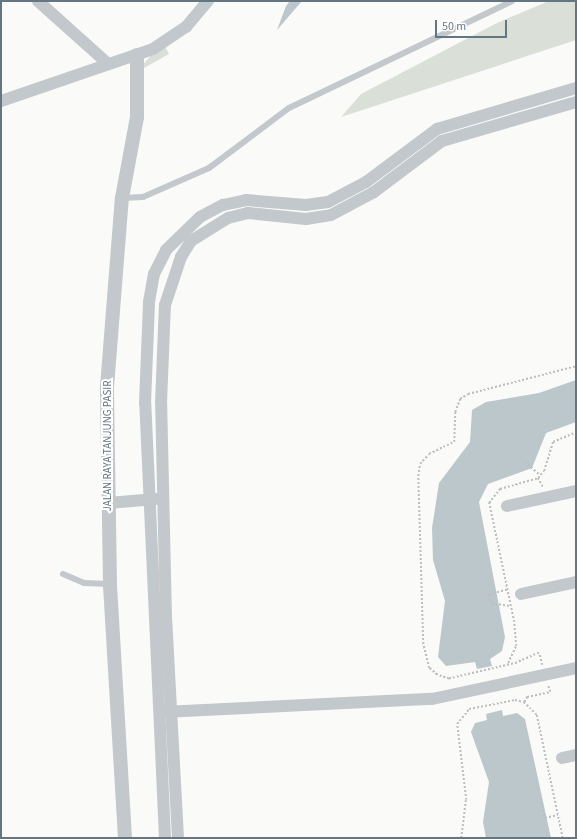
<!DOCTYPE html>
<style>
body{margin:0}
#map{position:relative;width:577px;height:839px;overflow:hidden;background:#fafaf8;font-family:"Source Sans 3",sans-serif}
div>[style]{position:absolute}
.green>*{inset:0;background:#dadfd7}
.water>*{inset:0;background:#bbc7cb}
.path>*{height:1.5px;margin-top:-0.75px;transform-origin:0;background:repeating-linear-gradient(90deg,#bbbfc2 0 2px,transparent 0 4px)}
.service>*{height:6px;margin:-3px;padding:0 3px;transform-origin:3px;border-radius:3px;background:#c3c8cc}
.minor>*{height:12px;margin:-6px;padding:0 6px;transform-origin:6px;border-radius:6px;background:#c3c8cc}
.tertiary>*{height:14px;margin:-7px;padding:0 7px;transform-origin:7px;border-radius:7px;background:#c3c8cc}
span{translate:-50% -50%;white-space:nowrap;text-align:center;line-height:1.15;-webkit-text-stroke:4px #fff;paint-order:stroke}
.street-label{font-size:11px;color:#657683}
.frame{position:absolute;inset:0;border:2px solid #657683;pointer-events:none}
.scale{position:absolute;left:435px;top:20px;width:72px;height:18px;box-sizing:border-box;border:2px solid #657683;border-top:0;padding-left:5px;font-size:12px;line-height:14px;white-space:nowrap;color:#657683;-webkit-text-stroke:3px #fff;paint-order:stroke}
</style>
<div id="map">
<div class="green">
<div style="clip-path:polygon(549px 1px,576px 1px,576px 40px,341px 117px,361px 94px,497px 23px)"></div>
<div style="clip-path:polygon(165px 46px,169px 54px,137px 72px,152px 54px)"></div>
</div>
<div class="water">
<div style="clip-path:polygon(290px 1px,302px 1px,277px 30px,286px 6px)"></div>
<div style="clip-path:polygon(576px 380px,576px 422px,546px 433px,532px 468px,488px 484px,479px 502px,505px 637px,502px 651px,490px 659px,492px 666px,477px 669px,475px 662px,446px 666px,438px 657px,445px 601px,433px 560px,432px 528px,439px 483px,470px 442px,472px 410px,486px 402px,539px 393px)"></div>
<div style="clip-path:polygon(502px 710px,503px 716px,517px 713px,525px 719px,551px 838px,486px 838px,483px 822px,489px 782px,471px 732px,475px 723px,487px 720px,486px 714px)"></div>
</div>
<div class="path">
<div style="left:525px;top:462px;width:20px;rotate:41deg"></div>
<div style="left:538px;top:478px;width:10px;rotate:61deg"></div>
<div style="left:507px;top:590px;width:19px;rotate:164deg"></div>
<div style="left:489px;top:595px;width:8px;rotate:76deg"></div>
<div style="left:491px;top:603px;width:20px;rotate:9deg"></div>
<div style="left:508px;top:663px;width:19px;rotate:-65deg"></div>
<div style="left:516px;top:646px;width:24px;rotate:-95deg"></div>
<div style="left:514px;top:622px;width:122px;rotate:-101.9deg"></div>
<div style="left:489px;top:503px;width:18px;rotate:-52deg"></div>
<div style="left:500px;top:489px;width:40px;rotate:-16deg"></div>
<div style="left:538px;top:478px;width:9px;rotate:-49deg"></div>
<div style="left:544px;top:471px;width:30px;rotate:-73deg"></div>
<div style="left:553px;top:442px;width:25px;rotate:-23deg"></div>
<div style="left:542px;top:665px;width:12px;rotate:-104deg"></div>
<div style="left:539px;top:653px;width:24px;rotate:156deg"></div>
<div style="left:517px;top:663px;width:70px;rotate:166.8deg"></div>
<div style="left:449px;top:679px;width:13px;rotate:-162deg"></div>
<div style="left:437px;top:675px;width:11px;rotate:-139deg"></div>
<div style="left:429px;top:668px;width:25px;rotate:-104deg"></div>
<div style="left:423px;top:644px;width:168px;rotate:-91.7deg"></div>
<div style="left:418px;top:476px;width:12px;rotate:-81deg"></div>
<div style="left:420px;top:464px;width:13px;rotate:-48deg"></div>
<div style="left:429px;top:454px;width:28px;rotate:-26deg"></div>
<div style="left:454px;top:442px;width:30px;rotate:-88deg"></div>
<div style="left:455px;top:412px;width:14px;rotate:-69deg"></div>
<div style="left:460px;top:399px;width:9px;rotate:-32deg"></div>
<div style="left:468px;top:394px;width:112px;rotate:-14.5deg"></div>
<div style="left:524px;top:702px;width:6px;rotate:-59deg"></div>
<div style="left:527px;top:697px;width:24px;rotate:-12deg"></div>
<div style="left:550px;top:692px;width:6px;rotate:-108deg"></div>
<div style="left:541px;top:798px;width:20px;rotate:79deg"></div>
<div style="left:545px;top:818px;width:13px;rotate:-13deg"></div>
<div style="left:461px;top:838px;width:38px;rotate:-83deg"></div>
<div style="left:466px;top:800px;width:77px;rotate:-96.8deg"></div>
<div style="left:457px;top:724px;width:19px;rotate:-51deg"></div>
<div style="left:469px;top:709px;width:47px;rotate:-11.1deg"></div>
<div style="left:515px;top:700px;width:9px;rotate:13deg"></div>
<div style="left:524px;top:702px;width:18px;rotate:45deg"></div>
<div style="left:537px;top:715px;width:126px;rotate:78.1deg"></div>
</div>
<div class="service">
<div style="left:122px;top:198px;width:21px;rotate:-3deg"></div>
<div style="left:143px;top:197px;width:72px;rotate:-23.7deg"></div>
<div style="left:209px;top:168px;width:100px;rotate:-36.9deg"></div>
<div style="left:289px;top:108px;width:247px;rotate:-25.6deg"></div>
<div style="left:63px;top:574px;width:23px;rotate:23deg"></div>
<div style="left:84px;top:583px;width:26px;rotate:2deg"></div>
</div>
<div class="minor">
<div style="left:38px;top:1px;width:93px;rotate:41.9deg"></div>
<div style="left:1px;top:101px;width:161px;rotate:-18.9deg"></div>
<div style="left:153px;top:49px;width:40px;rotate:-34deg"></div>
<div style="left:186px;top:27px;width:34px;rotate:-50deg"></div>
<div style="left:108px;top:503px;width:48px;rotate:-4.8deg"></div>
<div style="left:507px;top:506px;width:71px;rotate:-12.3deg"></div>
<div style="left:521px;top:594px;width:56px;rotate:-12.3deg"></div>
<div style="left:163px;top:712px;width:269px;rotate:-2.8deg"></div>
<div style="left:432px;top:699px;width:147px;rotate:-12.1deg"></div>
<div style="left:562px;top:758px;width:14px;rotate:-12deg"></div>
<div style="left:165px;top:838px;width:435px;rotate:-92.6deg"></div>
<div style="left:145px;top:403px;width:101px;rotate:-87.7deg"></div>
<div style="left:149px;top:302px;width:28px;rotate:-80deg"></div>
<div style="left:154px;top:274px;width:27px;rotate:-63deg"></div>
<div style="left:166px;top:250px;width:47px;rotate:-44.1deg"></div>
<div style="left:200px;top:217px;width:26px;rotate:-28deg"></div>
<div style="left:223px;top:205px;width:24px;rotate:-12deg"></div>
<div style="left:246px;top:200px;width:60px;rotate:4.8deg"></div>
<div style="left:306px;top:205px;width:22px;rotate:-8deg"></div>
<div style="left:328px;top:202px;width:43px;rotate:-27.8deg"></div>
<div style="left:366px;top:182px;width:89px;rotate:-36.7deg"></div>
<div style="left:437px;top:129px;width:145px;rotate:-16.4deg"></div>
<div style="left:178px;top:838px;width:220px;rotate:-93.1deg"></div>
<div style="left:166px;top:618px;width:215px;rotate:-91.3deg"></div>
<div style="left:161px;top:403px;width:98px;rotate:-87.7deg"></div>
<div style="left:165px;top:305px;width:51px;rotate:-71.6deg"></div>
<div style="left:181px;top:257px;width:19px;rotate:-58deg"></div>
<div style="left:191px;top:241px;width:44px;rotate:-31.9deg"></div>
<div style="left:228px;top:218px;width:21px;rotate:-14deg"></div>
<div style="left:248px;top:213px;width:58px;rotate:5.9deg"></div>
<div style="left:306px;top:219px;width:25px;rotate:-9deg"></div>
<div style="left:331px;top:215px;width:49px;rotate:-28.1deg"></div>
<div style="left:374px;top:192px;width:85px;rotate:-36.9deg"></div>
<div style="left:442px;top:141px;width:140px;rotate:-16.2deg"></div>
</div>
<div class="tertiary">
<div style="left:125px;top:838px;width:254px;rotate:-93.4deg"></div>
<div style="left:110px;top:584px;width:197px;rotate:-90.9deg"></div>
<div style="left:107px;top:387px;width:190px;rotate:-85.5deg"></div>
<div style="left:122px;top:198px;width:82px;rotate:-79.5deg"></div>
<div style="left:137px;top:117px;width:62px;rotate:-90deg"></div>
</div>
<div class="street-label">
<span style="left:108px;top:446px;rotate:-90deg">JALAN RAYA TANJUNG PASIR</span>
</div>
<div class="frame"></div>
<div class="scale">50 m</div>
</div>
